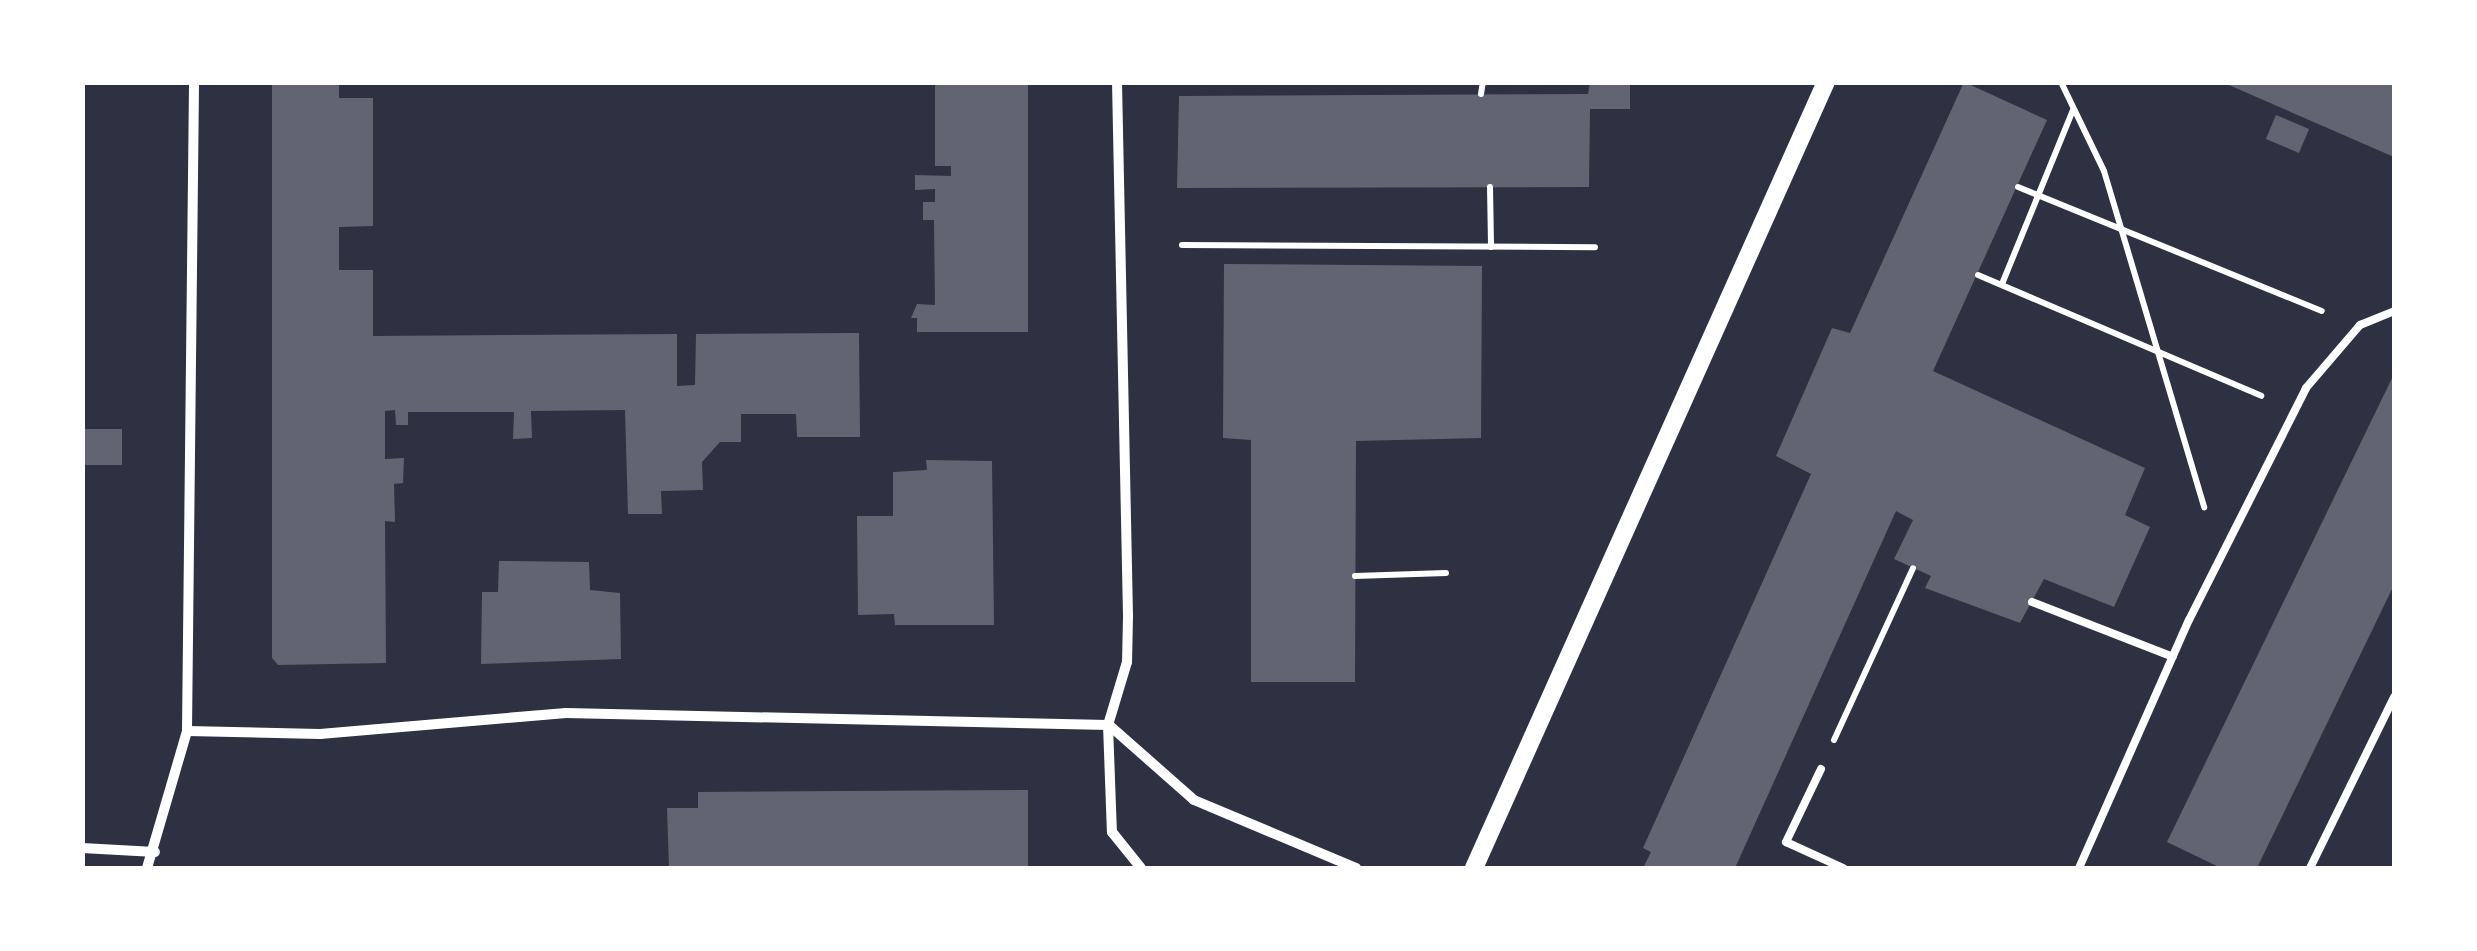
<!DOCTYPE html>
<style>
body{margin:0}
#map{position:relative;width:2477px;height:951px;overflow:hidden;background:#2d3142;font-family:Manrope,sans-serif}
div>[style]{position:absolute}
.building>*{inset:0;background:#626471;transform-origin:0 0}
.path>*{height:6px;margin:-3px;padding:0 3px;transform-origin:3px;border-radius:3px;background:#fff}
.service>*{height:8px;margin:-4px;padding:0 4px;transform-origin:4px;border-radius:4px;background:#fff}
.minor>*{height:10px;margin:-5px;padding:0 5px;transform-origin:5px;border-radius:5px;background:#fff}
.tertiary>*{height:18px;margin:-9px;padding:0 9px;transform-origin:9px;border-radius:9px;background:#fff}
span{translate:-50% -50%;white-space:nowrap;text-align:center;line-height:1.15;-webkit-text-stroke:8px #fff;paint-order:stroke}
.frame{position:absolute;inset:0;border:85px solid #fff;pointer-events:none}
</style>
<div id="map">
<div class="building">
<div style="clip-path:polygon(272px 82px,339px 82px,339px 98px,373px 98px,373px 226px,339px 227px,339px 270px,373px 270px,373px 336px,677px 334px,677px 386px,695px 385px,696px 334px,859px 333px,860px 437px,797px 437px,796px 414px,741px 414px,741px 442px,720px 442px,702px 462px,703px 490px,661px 491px,662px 514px,628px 514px,625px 410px,531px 411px,532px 438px,513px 439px,514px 412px,408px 412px,408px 425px,396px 425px,395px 410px,385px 411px,385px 459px,404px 458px,403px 483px,394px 484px,395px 522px,385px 521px,386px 663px,278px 665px,272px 658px)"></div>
<div style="clip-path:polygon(935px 82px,1028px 82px,1028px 332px,917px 332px,917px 318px,911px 318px,917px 304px,935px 305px,934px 220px,923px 220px,923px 202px,935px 202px,935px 189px,915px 190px,915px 175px,951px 176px,951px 166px,935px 166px)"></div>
<div style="clip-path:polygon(1590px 82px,1630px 82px,1630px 109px,1590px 109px,1589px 187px,1177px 188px,1179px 96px,1588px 94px)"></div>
<div style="clip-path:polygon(1964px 82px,2047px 120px,1933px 371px,2145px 468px,2125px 515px,2150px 527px,2114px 607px,2044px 579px,2020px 623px,1925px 588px,1931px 576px,1894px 559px,1913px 520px,1896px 511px,1735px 868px,1643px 868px,1651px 852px,1643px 848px,1811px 474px,1776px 456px,1832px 328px,1850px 333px)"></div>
<div style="clip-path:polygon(2222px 82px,2394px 82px,2394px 157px)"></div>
<div style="left:2276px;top:115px;width:36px;height:26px;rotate:23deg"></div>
<div style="clip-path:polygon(1224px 264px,1482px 266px,1481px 438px,1356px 441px,1355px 682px,1251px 682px,1251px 440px,1223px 438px)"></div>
<div style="clip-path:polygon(2394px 374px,2394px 585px,2257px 868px,2221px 868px,2167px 842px)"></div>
<div style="left:82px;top:429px;width:40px;height:36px"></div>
<div style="clip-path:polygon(926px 460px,992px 461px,994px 625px,895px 625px,894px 614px,858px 615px,857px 516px,893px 516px,893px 472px,927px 470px)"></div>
<div style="clip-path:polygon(499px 561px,589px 562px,590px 590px,620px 593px,621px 659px,481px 664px,482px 592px,498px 592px)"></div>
<div style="clip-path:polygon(1028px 790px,1028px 868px,669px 868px,667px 808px,698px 808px,698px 792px)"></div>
</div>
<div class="path">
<div style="left:2061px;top:82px;width:99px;rotate:64.2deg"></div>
<div style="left:2104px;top:171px;width:351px;rotate:73.4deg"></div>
<div style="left:1481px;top:94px;width:12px;rotate:-81deg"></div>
<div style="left:1490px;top:187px;width:60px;rotate:89deg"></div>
<div style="left:2018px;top:187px;width:328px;rotate:22.2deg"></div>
<div style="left:1182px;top:245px;width:413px;rotate:0.3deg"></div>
<div style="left:1978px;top:275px;width:308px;rotate:23.1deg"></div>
<div style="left:2002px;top:284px;width:188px;rotate:-67.8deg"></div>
<div style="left:1355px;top:576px;width:91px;rotate:-1.9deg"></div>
<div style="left:1834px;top:740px;width:189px;rotate:-65.3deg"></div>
</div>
<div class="service">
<div style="left:2032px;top:602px;width:151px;rotate:21.3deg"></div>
<div style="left:1821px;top:769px;width:81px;rotate:115.6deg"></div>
<div style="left:1786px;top:842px;width:63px;rotate:24.5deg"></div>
<div style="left:2079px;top:868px;width:271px;rotate:-66.1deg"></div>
<div style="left:2189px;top:620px;width:260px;rotate:-63.2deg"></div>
<div style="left:2306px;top:388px;width:83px;rotate:-49.4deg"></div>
<div style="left:2360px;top:325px;width:37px;rotate:-22deg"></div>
<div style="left:2310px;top:868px;width:191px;rotate:-63.8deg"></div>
</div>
<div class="minor">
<div style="left:1117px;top:82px;width:534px;rotate:88.82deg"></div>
<div style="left:1128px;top:616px;width:46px;rotate:91.2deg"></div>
<div style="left:1127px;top:662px;width:66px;rotate:106.8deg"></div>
<div style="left:1108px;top:725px;width:107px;rotate:87.9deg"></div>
<div style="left:1112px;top:832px;width:46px;rotate:51.1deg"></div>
<div style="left:1109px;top:725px;width:113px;rotate:41.4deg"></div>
<div style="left:1194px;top:800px;width:176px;rotate:22.8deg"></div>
<div style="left:187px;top:731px;width:133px;rotate:1.3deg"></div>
<div style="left:320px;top:734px;width:247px;rotate:-4.9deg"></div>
<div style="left:566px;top:713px;width:542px;rotate:1.27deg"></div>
<div style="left:82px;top:848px;width:73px;rotate:3.1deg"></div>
<div style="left:147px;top:868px;width:143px;rotate:-73.7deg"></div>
<div style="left:187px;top:731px;width:649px;rotate:-89.38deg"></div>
</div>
<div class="tertiary">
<div style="left:1474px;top:868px;width:861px;rotate:-65.88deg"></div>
</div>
<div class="frame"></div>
</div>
